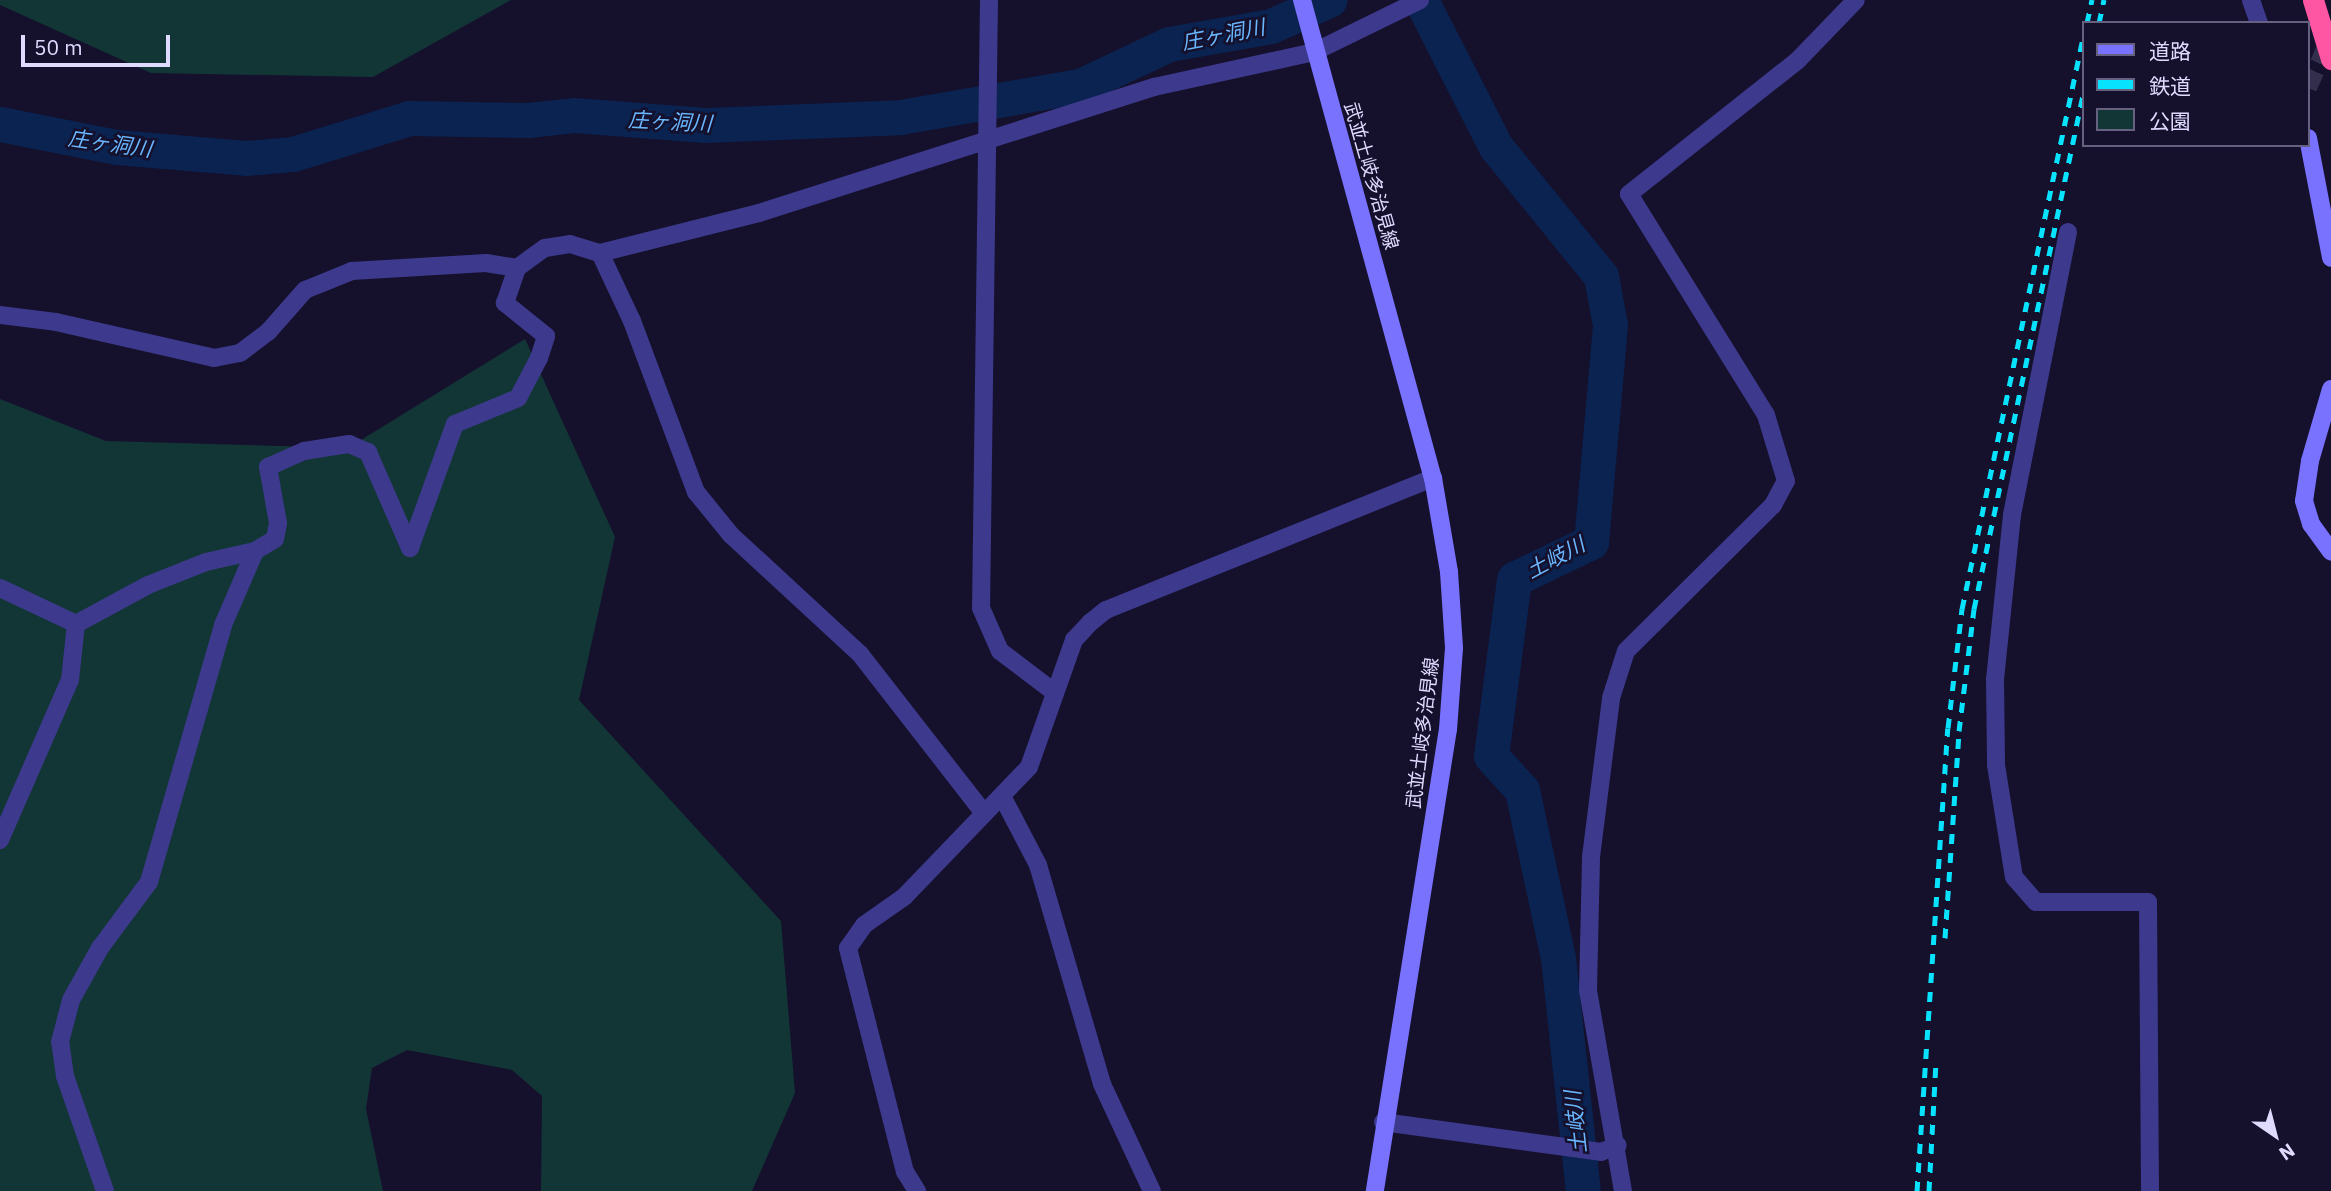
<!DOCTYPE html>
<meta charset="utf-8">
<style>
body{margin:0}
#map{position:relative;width:2331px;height:1191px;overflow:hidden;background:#15102c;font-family:"IBM Plex Sans","Noto Sans JP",sans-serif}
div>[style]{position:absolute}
.green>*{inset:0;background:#123636}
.river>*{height:35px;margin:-17.5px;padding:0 17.5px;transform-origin:17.5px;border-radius:17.5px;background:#0a2350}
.secondary-tunnel>*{height:18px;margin-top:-9px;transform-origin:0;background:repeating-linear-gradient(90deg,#332e4c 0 18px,transparent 0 27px)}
.street>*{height:18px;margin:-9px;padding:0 9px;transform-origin:9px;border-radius:9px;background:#3d398d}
.secondary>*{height:18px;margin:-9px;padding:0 9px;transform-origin:9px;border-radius:9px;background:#7872ff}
.rail>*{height:5px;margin-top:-2.5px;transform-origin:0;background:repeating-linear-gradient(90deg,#07e2ff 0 10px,transparent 0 19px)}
.highway-bridge>*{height:21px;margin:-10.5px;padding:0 10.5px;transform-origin:10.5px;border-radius:10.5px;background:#ff56a4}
span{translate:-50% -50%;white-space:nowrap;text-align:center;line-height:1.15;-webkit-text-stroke:5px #15102c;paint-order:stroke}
.street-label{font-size:19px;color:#dfdbff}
.water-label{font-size:21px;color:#69b7ff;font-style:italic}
.legend{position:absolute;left:2082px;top:21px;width:228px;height:126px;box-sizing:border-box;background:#15102c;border:2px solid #666180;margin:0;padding:9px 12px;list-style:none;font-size:21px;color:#dfdbff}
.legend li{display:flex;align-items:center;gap:14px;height:35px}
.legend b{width:35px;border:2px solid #666180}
.north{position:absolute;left:2240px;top:1100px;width:70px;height:70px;-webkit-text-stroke:5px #15102c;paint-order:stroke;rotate:145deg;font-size:19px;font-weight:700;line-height:28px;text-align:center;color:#dfdbff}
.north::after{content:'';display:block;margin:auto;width:24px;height:32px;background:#dfdbff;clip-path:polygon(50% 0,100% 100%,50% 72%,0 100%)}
.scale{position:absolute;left:21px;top:35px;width:149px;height:32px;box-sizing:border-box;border:4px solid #dfdbff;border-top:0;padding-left:9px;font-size:21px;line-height:24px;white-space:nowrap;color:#dfdbff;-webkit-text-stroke:5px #15102c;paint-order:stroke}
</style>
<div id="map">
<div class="green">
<div style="clip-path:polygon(0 0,511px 0,373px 77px,151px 73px,0 5px)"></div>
<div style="clip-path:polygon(525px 339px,615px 537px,579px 700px,781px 921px,795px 1093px,752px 1191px,541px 1191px,542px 1096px,512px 1070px,407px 1050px,372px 1068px,366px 1109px,383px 1191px,0 1191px,0 399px,106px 441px,348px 448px)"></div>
</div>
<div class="river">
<div style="left:1421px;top:0;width:165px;rotate:63deg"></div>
<div style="left:1496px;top:147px;width:166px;rotate:50.9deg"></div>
<div style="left:1601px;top:276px;width:50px;rotate:79.6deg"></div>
<div style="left:1610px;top:325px;width:218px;rotate:95deg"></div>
<div style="left:1591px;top:542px;width:85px;rotate:154.3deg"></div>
<div style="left:1514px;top:579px;width:178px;rotate:97.4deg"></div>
<div style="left:1491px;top:756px;width:46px;rotate:47.6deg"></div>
<div style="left:1522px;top:790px;width:172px;rotate:77.9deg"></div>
<div style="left:1558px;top:958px;width:234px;rotate:83.9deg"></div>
<div style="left:0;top:124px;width:118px;rotate:11.2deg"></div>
<div style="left:116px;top:147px;width:130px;rotate:4.8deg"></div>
<div style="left:246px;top:158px;width:47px;rotate:-4.9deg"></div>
<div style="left:293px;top:154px;width:121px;rotate:-17.2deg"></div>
<div style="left:409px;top:118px;width:119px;rotate:1deg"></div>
<div style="left:528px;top:120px;width:46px;rotate:-6.2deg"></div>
<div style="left:574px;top:115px;width:131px;rotate:4.4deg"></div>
<div style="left:705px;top:125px;width:195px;rotate:-2.3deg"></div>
<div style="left:900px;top:117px;width:183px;rotate:-9.8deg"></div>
<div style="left:1080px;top:86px;width:98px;rotate:-25.3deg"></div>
<div style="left:1169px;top:44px;width:104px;rotate:-10deg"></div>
<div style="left:1271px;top:26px;width:64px;rotate:-24.1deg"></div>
</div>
<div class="secondary-tunnel">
<div style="left:2308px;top:88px;width:55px;rotate:-66.3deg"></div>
</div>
<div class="street">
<div style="left:989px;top:0;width:608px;rotate:90.75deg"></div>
<div style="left:981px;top:608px;width:47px;rotate:66.2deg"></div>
<div style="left:1000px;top:651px;width:68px;rotate:37.2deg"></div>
<div style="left:2251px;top:0;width:24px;rotate:71deg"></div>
<div style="left:2068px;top:232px;width:288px;rotate:101.2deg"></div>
<div style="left:2012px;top:515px;width:165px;rotate:95.9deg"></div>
<div style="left:1995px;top:679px;width:86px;rotate:89.3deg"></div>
<div style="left:1996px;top:765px;width:113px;rotate:80.9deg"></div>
<div style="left:2014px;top:877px;width:33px;rotate:49deg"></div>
<div style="left:2036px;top:902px;width:112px"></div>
<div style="left:2148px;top:902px;width:289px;rotate:89.6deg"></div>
<div style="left:600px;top:253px;width:75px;rotate:64.8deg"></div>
<div style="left:632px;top:321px;width:183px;rotate:69.5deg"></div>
<div style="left:696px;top:492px;width:55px;rotate:50.9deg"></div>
<div style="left:731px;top:535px;width:176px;rotate:42.7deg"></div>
<div style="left:860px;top:654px;width:202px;rotate:52.1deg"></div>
<div style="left:0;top:315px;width:56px;rotate:7.1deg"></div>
<div style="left:56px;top:322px;width:162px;rotate:12.8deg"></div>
<div style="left:214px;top:358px;width:26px;rotate:-11deg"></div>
<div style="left:240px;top:353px;width:35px;rotate:-37deg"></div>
<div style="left:268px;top:332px;width:56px;rotate:-48.6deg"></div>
<div style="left:305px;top:290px;width:51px;rotate:-22deg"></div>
<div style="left:352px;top:271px;width:134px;rotate:-3.4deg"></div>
<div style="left:486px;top:263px;width:31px;rotate:9deg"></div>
<div style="left:0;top:588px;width:84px;rotate:25.3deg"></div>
<div style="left:76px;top:624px;width:82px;rotate:-28.4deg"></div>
<div style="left:148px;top:585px;width:62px;rotate:-21.6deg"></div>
<div style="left:206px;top:562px;width:50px;rotate:-12.7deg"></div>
<div style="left:255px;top:551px;width:23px;rotate:-31deg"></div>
<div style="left:275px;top:539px;width:16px;rotate:-79deg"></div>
<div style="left:278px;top:523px;width:57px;rotate:-100.1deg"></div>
<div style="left:268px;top:467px;width:39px;rotate:-24deg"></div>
<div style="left:304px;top:451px;width:46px;rotate:-8.8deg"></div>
<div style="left:349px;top:444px;width:21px;rotate:23deg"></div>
<div style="left:368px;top:452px;width:105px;rotate:66.4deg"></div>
<div style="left:410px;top:548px;width:132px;rotate:-70.1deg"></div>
<div style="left:455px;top:424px;width:68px;rotate:-22.4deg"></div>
<div style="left:518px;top:398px;width:45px;rotate:-62.3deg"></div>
<div style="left:539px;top:358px;width:23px;rotate:-72deg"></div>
<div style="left:546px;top:336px;width:53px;rotate:-141.2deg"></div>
<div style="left:505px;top:303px;width:37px;rotate:-71deg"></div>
<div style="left:517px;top:268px;width:34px;rotate:-36deg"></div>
<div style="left:545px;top:248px;width:25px;rotate:-9deg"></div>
<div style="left:570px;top:244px;width:31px;rotate:17deg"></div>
<div style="left:600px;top:253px;width:164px;rotate:-14.1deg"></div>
<div style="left:759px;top:213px;width:415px;rotate:-17.7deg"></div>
<div style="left:1154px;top:87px;width:164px;rotate:-12.3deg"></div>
<div style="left:1314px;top:52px;width:118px;rotate:-26.1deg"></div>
<div style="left:1002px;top:796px;width:78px;rotate:62.4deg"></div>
<div style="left:1038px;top:865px;width:228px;rotate:73.7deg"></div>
<div style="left:1102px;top:1084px;width:118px;rotate:65deg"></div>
<div style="left:0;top:840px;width:175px;rotate:-66.4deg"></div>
<div style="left:70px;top:680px;width:56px;rotate:-83.9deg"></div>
<div style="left:1383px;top:1122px;width:220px;rotate:7.8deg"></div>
<div style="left:1601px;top:1152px;width:18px;rotate:-22deg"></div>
<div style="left:105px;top:1191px;width:122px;rotate:-109.2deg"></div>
<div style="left:65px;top:1076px;width:34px;rotate:-98deg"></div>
<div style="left:60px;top:1042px;width:43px;rotate:-75.3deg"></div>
<div style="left:71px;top:1000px;width:60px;rotate:-60.9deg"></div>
<div style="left:100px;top:948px;width:82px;rotate:-53.4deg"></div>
<div style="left:149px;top:882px;width:267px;rotate:-73.9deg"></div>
<div style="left:223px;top:625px;width:81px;rotate:-66.6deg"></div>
<div style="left:917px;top:1191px;width:22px;rotate:-122deg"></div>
<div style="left:905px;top:1172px;width:231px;rotate:-104.3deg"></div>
<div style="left:848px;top:948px;width:28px;rotate:-55deg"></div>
<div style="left:864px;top:925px;width:49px;rotate:-35deg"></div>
<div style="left:904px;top:897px;width:180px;rotate:-46.1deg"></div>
<div style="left:1029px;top:767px;width:135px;rotate:-70.5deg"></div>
<div style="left:1074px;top:640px;width:25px;rotate:-47deg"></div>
<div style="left:1091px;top:622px;width:19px;rotate:-39deg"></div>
<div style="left:1106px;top:610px;width:353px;rotate:-22deg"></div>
<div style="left:1623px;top:1191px;width:203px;rotate:-99.9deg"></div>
<div style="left:1588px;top:991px;width:134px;rotate:-88.7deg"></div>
<div style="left:1591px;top:857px;width:160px;rotate:-82.8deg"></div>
<div style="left:1611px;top:698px;width:49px;rotate:-72.3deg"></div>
<div style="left:1626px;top:651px;width:207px;rotate:-44.8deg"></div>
<div style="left:1773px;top:505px;width:27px;rotate:-62deg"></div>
<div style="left:1786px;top:481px;width:69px;rotate:-106.9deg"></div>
<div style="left:1766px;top:415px;width:260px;rotate:-121.8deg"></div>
<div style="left:1629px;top:194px;width:216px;rotate:-38.4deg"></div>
<div style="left:1798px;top:60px;width:83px;rotate:-46deg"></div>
</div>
<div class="secondary">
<div style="left:1302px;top:0;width:496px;rotate:74.7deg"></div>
<div style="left:1433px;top:478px;width:95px;rotate:80.3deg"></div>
<div style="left:1449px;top:572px;width:76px;rotate:86.2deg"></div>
<div style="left:1454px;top:648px;width:81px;rotate:94.2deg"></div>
<div style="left:1448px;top:729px;width:468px;rotate:99deg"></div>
<div style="left:2308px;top:138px;width:122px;rotate:79.1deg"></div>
<div style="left:2331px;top:389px;width:75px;rotate:106.3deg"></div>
<div style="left:2310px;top:461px;width:40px;rotate:98.5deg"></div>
<div style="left:2304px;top:501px;width:24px;rotate:73deg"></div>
<div style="left:2311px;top:524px;width:34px;rotate:54deg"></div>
</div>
<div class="rail">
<div style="left:2087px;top:23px;width:24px;rotate:-78deg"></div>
<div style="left:2099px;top:23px;width:24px;rotate:-78deg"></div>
<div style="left:1945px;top:938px;width:207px;rotate:-86.1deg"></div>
<div style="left:1959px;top:731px;width:123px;rotate:-83deg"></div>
<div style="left:1974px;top:609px;width:531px;rotate:-78.03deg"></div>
<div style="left:1917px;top:1191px;width:464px;rotate:-86.2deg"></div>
<div style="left:1948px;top:728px;width:120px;rotate:-83.3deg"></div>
<div style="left:1962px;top:609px;width:589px;rotate:-78.04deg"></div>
<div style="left:1929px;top:1191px;width:131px;rotate:-86.9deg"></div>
</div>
<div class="highway-bridge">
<div style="left:2313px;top:0;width:62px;rotate:73deg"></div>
</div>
<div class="street-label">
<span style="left:1371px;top:176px;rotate:74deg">武並土岐多治見線</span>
<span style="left:1423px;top:733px;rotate:-83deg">武並土岐多治見線</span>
</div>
<div class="water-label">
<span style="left:1223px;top:34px;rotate:-11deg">庄ヶ洞川</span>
<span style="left:670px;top:121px;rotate:3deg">庄ヶ洞川</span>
<span style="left:110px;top:143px;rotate:8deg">庄ヶ洞川</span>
<span style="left:1555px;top:557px;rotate:-28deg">土岐川</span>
<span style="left:1575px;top:1122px;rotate:-96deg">土岐川</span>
</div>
<ul class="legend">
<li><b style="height:9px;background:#7872ff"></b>道路</li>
<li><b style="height:9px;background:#07e2ff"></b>鉄道</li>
<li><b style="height:19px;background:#123636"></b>公園</li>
</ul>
<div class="north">N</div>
<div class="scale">50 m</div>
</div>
